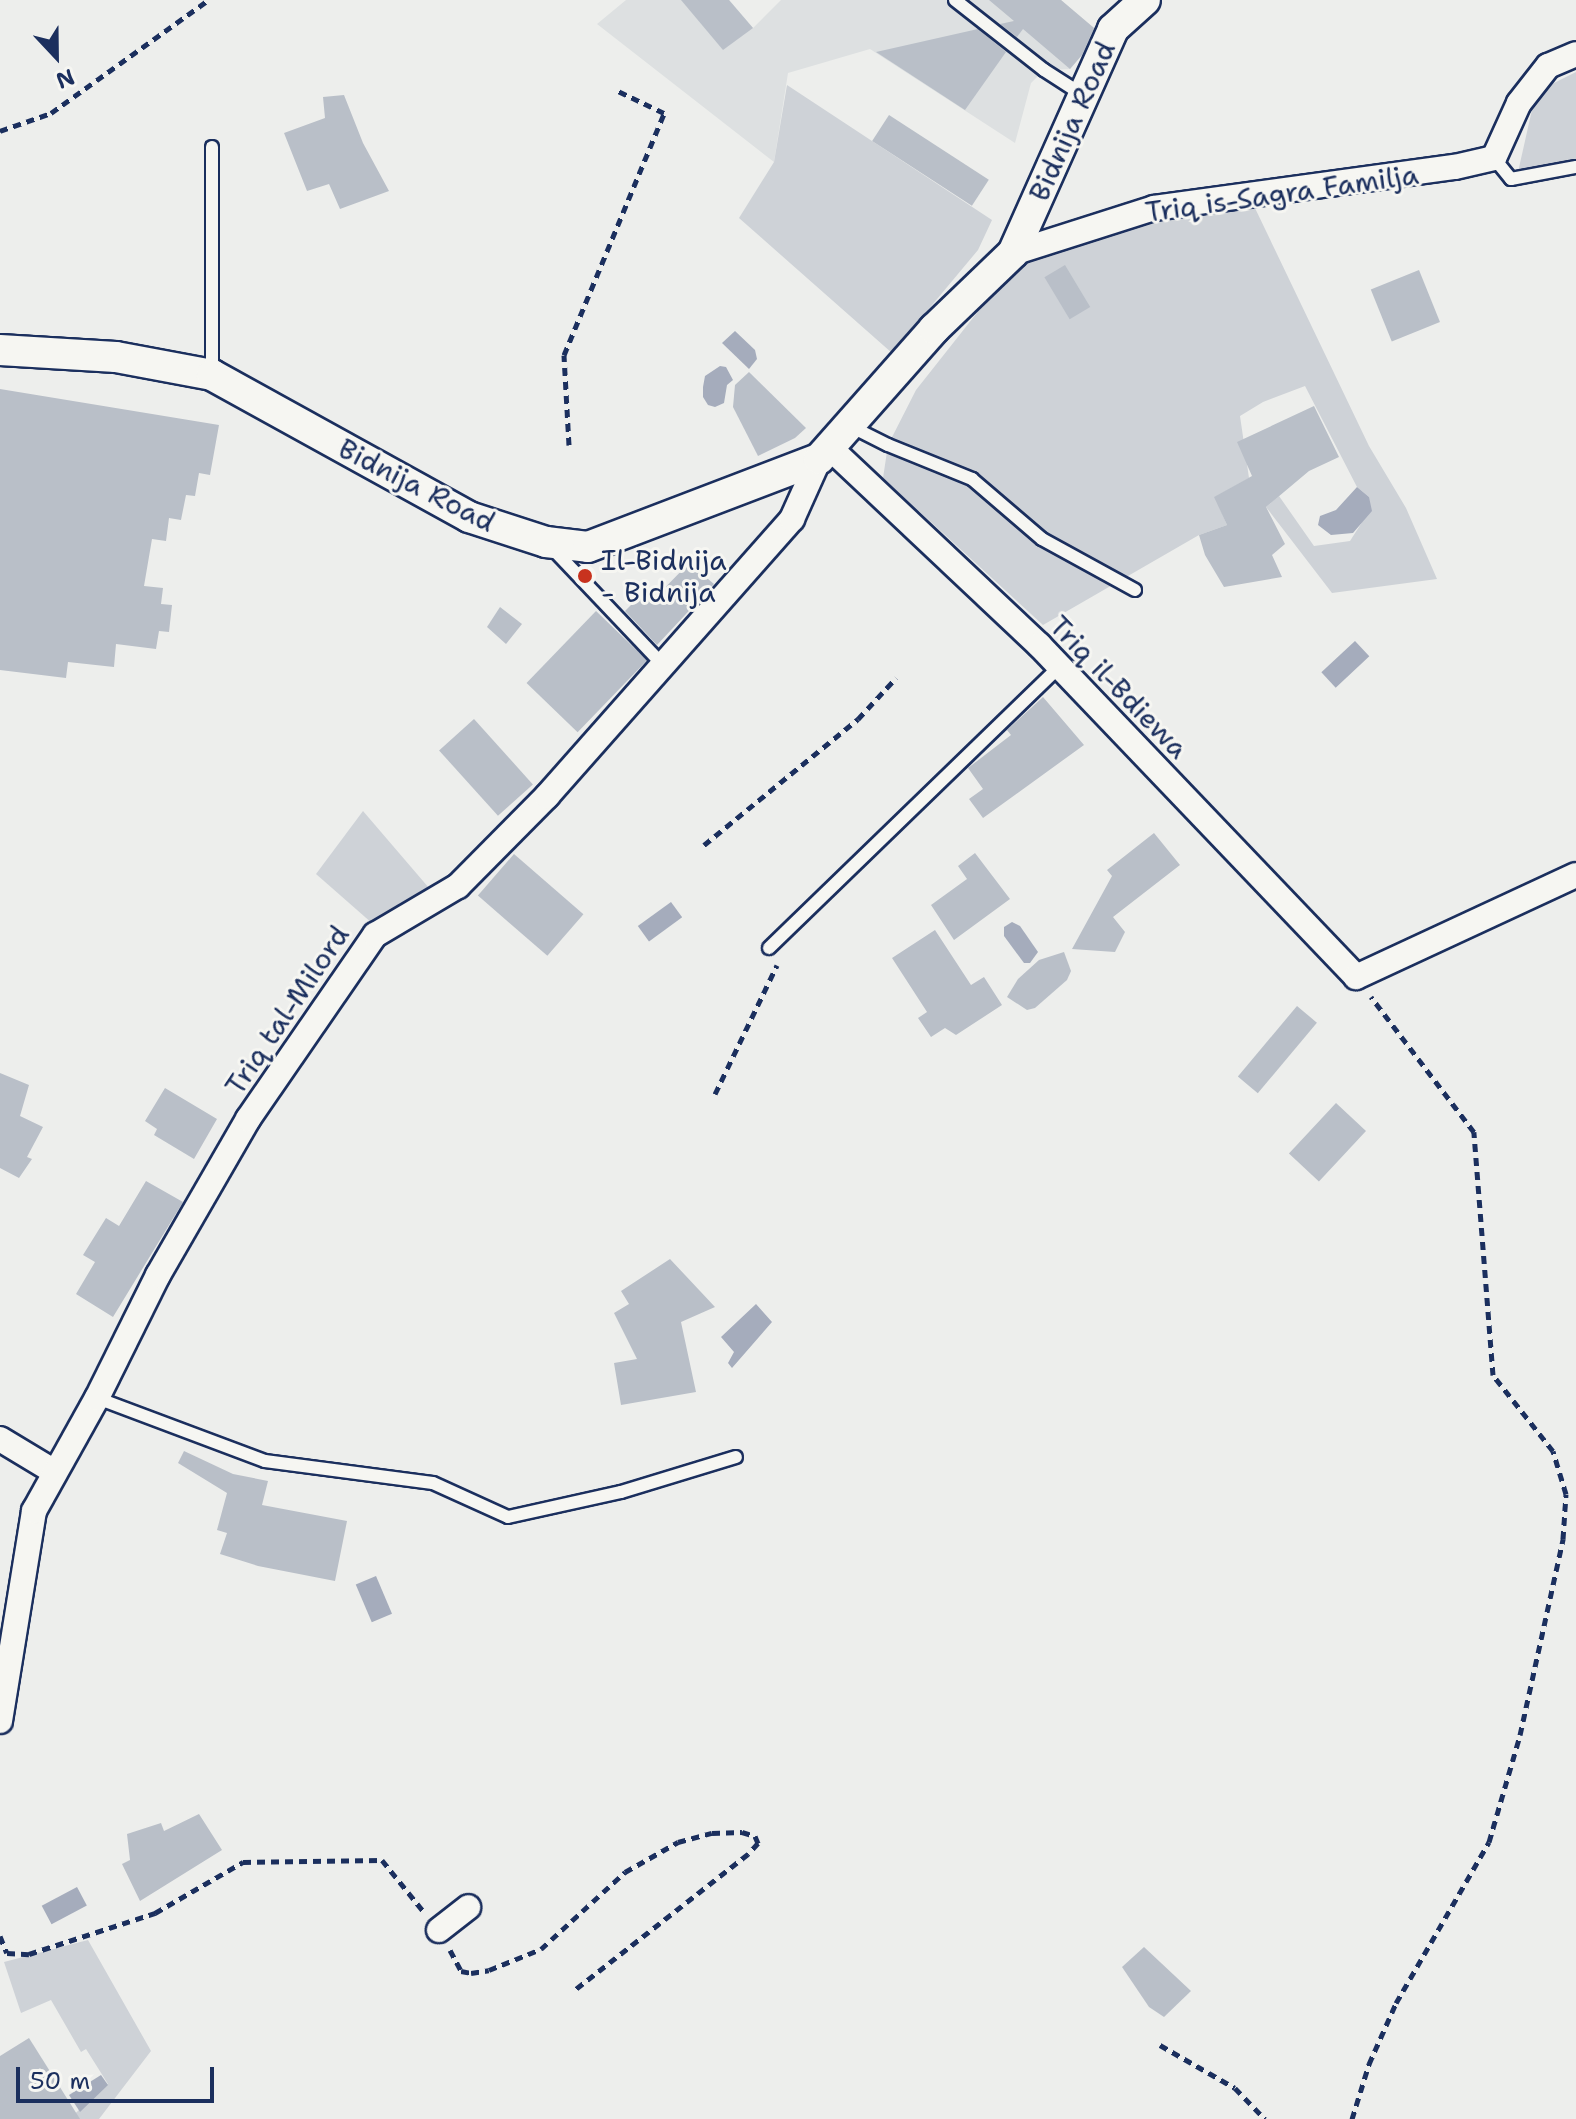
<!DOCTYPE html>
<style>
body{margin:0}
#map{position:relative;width:1576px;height:2119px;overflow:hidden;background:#edeeec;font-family:"Shantell Sans",sans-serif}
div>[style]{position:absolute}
.built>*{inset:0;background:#dde0e1}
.green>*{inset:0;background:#ced2d7}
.water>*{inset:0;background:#a5acbc;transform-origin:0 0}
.building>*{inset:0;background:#b9bfc8;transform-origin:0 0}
.path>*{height:5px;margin-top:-2.5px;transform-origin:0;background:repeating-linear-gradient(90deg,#1b2f5e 0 8px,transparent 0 14px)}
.roads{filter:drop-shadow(2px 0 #1b2f5e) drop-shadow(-2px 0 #1b2f5e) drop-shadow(0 2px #1b2f5e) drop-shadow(0 -2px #1b2f5e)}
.service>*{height:12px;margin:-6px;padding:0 6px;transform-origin:6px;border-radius:6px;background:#f6f6f2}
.minor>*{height:24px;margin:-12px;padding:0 12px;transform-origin:12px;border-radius:12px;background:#f6f6f2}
.tertiary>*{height:30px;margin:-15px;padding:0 15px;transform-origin:15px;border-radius:15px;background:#f6f6f2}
.dots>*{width:22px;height:22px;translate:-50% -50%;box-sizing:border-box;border:4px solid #f6f6f2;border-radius:50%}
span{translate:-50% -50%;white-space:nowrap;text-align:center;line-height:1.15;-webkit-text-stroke:6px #f6f6f2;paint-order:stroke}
.street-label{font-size:28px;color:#1b2f5e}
.poi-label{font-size:28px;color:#1b2f5e}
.left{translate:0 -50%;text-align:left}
.north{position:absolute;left:16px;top:16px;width:80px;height:80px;-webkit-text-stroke:6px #f6f6f2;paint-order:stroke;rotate:158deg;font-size:22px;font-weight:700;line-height:32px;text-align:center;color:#1b2f5e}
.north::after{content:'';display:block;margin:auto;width:28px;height:36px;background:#1b2f5e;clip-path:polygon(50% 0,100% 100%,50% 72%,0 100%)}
.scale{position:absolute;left:16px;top:2067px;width:198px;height:36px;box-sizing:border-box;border:4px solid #1b2f5e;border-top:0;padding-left:10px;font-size:24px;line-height:28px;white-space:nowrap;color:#1b2f5e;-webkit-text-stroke:6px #f6f6f2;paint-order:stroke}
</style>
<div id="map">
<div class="built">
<div style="clip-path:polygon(626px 0,729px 0,753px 28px,781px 0,1061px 0,1100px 33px,1070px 69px,1044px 70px,1031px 83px,1015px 143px,870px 49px,788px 73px,774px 162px,597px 24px)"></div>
</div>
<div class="green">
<div style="clip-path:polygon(1576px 72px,1576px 165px,1518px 172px,1536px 92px)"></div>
<div style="clip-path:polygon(787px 85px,992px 220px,978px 250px,892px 353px,739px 218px,774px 162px)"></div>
<div style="clip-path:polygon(1254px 206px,1369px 446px,1406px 508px,1437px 579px,1332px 593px,1266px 507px,1279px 496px,1314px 546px,1350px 541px,1366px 516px,1369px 497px,1357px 487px,1305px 386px,1263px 402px,1240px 416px,1249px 478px,1215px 497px,1227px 525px,1199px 535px,1043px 625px,883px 478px,888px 445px,916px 390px,1010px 271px,1033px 258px,1174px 217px)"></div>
<div style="clip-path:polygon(363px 811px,429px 888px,373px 924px,316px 874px)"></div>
<div style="clip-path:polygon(88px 1940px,151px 2051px,99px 2119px,69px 2119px,108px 2084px,86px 2049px,81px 2052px,51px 2000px,21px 2013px,4px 1962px)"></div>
</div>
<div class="water">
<div style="clip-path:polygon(735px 331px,755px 350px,757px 359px,749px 369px,722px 343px)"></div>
<div style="clip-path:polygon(720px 366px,726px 367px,733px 380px,727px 385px,724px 403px,715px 407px,708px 405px,703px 397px,703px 387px,705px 376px)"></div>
<div style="clip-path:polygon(1357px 487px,1369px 497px,1372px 511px,1353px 533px,1331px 535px,1318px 525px,1320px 516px,1336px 510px)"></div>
<div style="left:1355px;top:641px;width:21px;height:46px;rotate:47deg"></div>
<div style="left:671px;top:902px;width:19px;height:41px;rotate:54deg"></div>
<div style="clip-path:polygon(1012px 922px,1020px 926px,1038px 952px,1030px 963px,1024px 963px,1004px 936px,1004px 927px)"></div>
<div style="clip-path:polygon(756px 1304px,772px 1322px,732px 1368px,728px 1363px,734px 1352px,721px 1337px)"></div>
<div style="left:376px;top:1576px;width:41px;height:22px;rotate:67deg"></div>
<div style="left:77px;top:1887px;width:21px;height:40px;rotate:62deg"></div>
<div style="clip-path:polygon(101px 2075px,108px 2085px,80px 2112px,69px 2095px)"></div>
</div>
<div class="building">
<div style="clip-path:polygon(681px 0,729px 0,753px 28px,723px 50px)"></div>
<div style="clip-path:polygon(989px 0,1061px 0,1094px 28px,1082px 55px,1070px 69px,1023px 29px,1017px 37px,1000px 24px,1014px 21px)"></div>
<div style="clip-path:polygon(978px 29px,1006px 52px,965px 110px,876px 52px)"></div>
<div style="clip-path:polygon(344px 95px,363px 143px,389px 191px,340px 209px,329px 184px,307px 191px,284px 133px,325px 118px,323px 97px)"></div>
<div style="left:889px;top:115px;width:119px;height:31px;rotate:33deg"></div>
<div style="left:1065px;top:265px;width:49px;height:24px;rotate:59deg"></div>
<div style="left:1419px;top:270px;width:56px;height:52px;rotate:68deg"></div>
<div style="clip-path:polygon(749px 372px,806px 428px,795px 438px,758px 456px,733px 407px,735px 385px)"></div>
<div style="clip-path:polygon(0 389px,219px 425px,210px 475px,199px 473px,195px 496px,186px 495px,181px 520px,169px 518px,166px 541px,152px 539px,144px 586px,163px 588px,161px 604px,172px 605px,169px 632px,159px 631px,156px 649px,116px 644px,114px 667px,68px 662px,66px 678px,0 670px)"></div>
<div style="clip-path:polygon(1314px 406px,1339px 457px,1309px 471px,1266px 507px,1285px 544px,1272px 555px,1282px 577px,1224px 587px,1205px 555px,1199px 535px,1227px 525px,1214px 497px,1252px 476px,1237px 442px)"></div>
<div style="clip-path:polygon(689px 563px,714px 584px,657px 645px,625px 611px,642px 594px,651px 602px)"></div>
<div style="clip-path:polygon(500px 607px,522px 624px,506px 644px,487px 627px)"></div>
<div style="left:596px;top:611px;width:71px;height:100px;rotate:44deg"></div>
<div style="clip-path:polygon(1043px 697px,1084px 745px,983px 818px,969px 799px,983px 789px,968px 768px,1011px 735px,1007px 730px)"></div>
<div style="left:474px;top:719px;width:88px;height:47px;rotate:48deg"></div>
<div style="clip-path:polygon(1154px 833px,1180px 865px,1113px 917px,1125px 932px,1115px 952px,1072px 949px,1112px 876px,1107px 870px)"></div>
<div style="clip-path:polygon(975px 853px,1010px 899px,954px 940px,931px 905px,967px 879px,958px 866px)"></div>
<div style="left:514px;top:854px;width:92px;height:55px;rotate:41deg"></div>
<div style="clip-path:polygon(935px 930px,971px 985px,984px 977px,1002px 1005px,956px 1035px,945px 1028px,931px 1037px,918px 1018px,927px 1012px,892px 958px)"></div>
<div style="clip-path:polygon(1064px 952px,1071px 971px,1067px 980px,1035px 1008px,1027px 1010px,1007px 997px,1018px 979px,1039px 960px)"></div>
<div style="left:1297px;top:1006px;width:26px;height:92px;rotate:40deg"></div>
<div style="clip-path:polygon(0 1073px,29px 1085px,20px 1116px,43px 1127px,27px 1157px,32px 1159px,19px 1178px,0 1168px)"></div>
<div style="clip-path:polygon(165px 1088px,217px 1119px,194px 1159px,154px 1135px,157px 1129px,145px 1121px)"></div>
<div style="left:1336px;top:1103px;width:41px;height:69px;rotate:43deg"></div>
<div style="clip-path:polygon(146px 1181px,183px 1202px,113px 1317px,76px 1294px,95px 1262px,83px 1255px,106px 1218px,119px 1226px)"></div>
<div style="clip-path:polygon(670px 1259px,715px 1307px,681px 1322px,696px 1392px,621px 1405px,614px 1363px,637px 1359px,614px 1313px,629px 1304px,621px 1291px)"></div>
<div style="clip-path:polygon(184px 1451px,233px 1474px,268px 1481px,262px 1505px,347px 1521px,335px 1581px,258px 1566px,220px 1554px,227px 1533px,217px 1530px,227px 1493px,178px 1463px)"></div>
<div style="clip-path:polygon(199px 1814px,222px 1850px,140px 1901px,122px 1864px,130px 1860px,127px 1834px,161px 1823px,164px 1831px)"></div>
<div style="clip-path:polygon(1144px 1947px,1191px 1991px,1164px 2017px,1149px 2007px,1122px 1967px)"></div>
<div style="clip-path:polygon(29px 2038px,80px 2119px,0 2119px,0 2056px)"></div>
</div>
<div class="path">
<div style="left:0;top:131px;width:54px;rotate:-19.4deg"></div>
<div style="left:51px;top:113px;width:193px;rotate:-35.7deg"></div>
<div style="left:569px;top:445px;width:90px;rotate:-93.2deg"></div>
<div style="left:564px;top:355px;width:262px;rotate:-67.5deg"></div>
<div style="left:664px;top:113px;width:55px;rotate:-154.4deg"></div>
<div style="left:704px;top:845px;width:199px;rotate:-39.3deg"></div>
<div style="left:858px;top:719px;width:56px;rotate:-47.2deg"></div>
<div style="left:715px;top:1094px;width:143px;rotate:-64.3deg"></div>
<div style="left:0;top:1936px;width:18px;rotate:68deg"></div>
<div style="left:7px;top:1953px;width:22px;rotate:3deg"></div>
<div style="left:29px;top:1954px;width:133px;rotate:-18deg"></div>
<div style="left:155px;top:1913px;width:102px;rotate:-30.1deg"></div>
<div style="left:243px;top:1862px;width:139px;rotate:-0.8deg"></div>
<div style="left:382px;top:1860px;width:67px;rotate:51.1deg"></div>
<div style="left:450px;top:1950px;width:24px;rotate:62deg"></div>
<div style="left:461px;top:1971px;width:10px;rotate:11deg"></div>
<div style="left:471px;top:1973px;width:18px;rotate:-9deg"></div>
<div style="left:489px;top:1970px;width:56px;rotate:-22deg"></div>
<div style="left:541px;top:1949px;width:114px;rotate:-42.5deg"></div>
<div style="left:625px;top:1872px;width:61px;rotate:-29.5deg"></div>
<div style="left:678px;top:1842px;width:35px;rotate:-15deg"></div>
<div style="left:712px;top:1833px;width:30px;rotate:-2deg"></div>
<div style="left:742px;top:1832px;width:14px;rotate:17deg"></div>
<div style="left:755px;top:1836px;width:8px;rotate:67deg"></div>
<div style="left:758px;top:1843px;width:15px;rotate:132deg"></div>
<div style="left:748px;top:1854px;width:222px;rotate:141.9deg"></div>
<div style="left:1160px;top:2045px;width:86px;rotate:29.8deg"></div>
<div style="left:1235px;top:2088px;width:43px;rotate:45.9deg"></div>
<div style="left:1352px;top:2119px;width:58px;rotate:-72.8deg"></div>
<div style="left:1369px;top:2064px;width:67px;rotate:-66.1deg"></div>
<div style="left:1396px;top:2003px;width:186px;rotate:-60deg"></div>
<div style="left:1489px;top:1842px;width:111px;rotate:-73.8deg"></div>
<div style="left:1520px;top:1735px;width:201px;rotate:-77.6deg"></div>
<div style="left:1563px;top:1539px;width:45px;rotate:-86.2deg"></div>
<div style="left:1566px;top:1494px;width:45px;rotate:-106.8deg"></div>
<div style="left:1553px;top:1451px;width:97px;rotate:-128.3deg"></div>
<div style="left:1493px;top:1375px;width:244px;rotate:-94.5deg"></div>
<div style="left:1474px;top:1132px;width:170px;rotate:-127.3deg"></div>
</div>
<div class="roads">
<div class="service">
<div style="left:955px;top:0;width:113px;rotate:38.2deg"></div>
<div style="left:1044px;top:70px;width:46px;rotate:32.7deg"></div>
<div style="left:212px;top:147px;width:228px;rotate:90deg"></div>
<div style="left:1494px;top:158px;width:27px;rotate:51deg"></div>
<div style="left:1511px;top:179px;width:66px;rotate:-10.5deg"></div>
<div style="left:850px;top:426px;width:42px;rotate:26.6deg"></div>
<div style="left:888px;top:445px;width:91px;rotate:22deg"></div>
<div style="left:972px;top:479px;width:92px;rotate:40.6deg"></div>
<div style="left:1042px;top:539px;width:106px;rotate:28.7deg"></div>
<div style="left:552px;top:548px;width:161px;rotate:46.5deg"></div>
<div style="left:769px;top:948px;width:402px;rotate:-44.1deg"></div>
<div style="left:97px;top:1398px;width:179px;rotate:20.6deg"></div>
<div style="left:265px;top:1461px;width:169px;rotate:7.5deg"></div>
<div style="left:433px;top:1483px;width:82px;rotate:24.4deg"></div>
<div style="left:508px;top:1517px;width:116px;rotate:-12.5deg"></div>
<div style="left:621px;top:1492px;width:120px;rotate:-16.9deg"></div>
</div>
<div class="minor">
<div style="left:1013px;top:253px;width:148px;rotate:-17.7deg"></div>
<div style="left:1154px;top:208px;width:304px;rotate:-7.8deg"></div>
<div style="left:1455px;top:167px;width:40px;rotate:-13deg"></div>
<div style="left:1494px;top:158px;width:60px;rotate:-65.6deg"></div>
<div style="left:1519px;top:103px;width:47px;rotate:-51.9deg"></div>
<div style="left:1548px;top:66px;width:30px;rotate:-23deg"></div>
<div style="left:829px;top:447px;width:289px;rotate:43.3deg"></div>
<div style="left:1039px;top:645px;width:459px;rotate:46.3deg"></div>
<div style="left:1356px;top:977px;width:242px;rotate:-24.9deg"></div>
<div style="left:0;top:1439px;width:62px;rotate:31.1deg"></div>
<div style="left:0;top:1721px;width:213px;rotate:-80.8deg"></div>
<div style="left:34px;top:1511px;width:129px;rotate:-60.9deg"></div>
<div style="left:97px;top:1398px;width:137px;rotate:-63.6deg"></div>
<div style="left:158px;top:1275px;width:180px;rotate:-60deg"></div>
<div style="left:248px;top:1119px;width:224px;rotate:-55.4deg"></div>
<div style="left:375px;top:935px;width:96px;rotate:-30.6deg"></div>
<div style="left:458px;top:886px;width:127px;rotate:-45.3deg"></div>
<div style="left:547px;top:796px;width:370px;rotate:-48.5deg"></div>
<div style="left:792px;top:519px;width:66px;rotate:-65.8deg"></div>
<div style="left:439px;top:1930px;width:37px;rotate:-38deg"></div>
</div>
<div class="tertiary">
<div style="left:0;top:350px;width:116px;rotate:3.5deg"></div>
<div style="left:116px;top:357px;width:98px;rotate:10.6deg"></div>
<div style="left:212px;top:375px;width:294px;rotate:28.9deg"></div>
<div style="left:469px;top:517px;width:81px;rotate:18deg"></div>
<div style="left:546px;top:542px;width:42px;rotate:6.8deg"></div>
<div style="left:588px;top:547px;width:247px;rotate:-20.9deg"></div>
<div style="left:819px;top:459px;width:174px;rotate:-48.5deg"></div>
<div style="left:934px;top:329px;width:110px;rotate:-43.9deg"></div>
<div style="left:1013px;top:253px;width:245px;rotate:-65.9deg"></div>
<div style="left:1113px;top:29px;width:43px;rotate:-42.2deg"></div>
</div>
</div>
<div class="dots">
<div style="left:585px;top:576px;background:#c8321e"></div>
</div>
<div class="street-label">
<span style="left:1072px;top:121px;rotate:-66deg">Bidnija Road</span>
<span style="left:1282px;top:193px;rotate:-8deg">Triq is-Sagra Familja</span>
<span style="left:417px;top:485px;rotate:27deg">Bidnija Road</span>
<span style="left:1119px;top:687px;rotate:46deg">Triq il-Bdiewa</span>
<span style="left:287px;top:1010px;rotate:-56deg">Triq tal-Milord</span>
</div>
<div class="poi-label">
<span class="left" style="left:601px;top:576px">Il-Bidnija<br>- Bidnija</span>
</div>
<div class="north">N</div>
<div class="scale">50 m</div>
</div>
